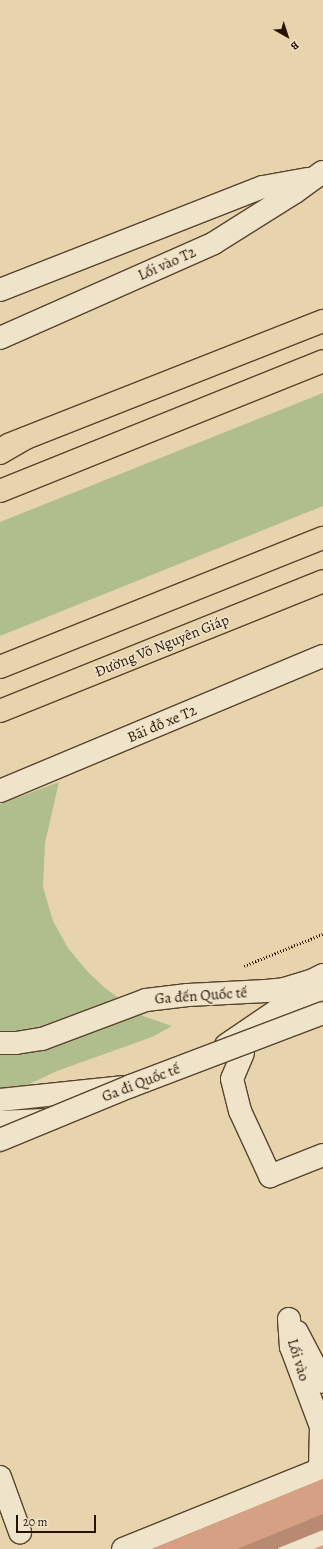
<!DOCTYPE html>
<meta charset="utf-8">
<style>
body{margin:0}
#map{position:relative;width:323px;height:1549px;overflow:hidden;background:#e7d4ad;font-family:Alegreya,serif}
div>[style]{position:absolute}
.green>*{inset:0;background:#b0be8e}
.path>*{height:2.5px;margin-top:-1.25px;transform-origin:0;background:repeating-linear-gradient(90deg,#281302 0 1px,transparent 0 3px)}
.roads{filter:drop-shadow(1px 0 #58432d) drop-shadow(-1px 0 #58432d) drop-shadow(0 1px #58432d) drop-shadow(0 -1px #58432d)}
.minor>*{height:22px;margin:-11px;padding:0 11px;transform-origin:11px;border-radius:11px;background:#efe3ca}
.major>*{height:22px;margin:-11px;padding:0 11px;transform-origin:11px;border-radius:11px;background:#e7d4ad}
.highway>*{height:22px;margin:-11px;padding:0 11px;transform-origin:11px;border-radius:11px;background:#e7d4ad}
.bridges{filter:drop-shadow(1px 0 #58432d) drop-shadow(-1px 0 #58432d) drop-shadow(0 1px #58432d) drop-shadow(0 -1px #58432d)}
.minor-bridge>*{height:22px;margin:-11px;padding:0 11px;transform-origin:11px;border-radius:11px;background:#efe3ca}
.wall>*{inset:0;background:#b88a72}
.building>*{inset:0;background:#d6a084}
span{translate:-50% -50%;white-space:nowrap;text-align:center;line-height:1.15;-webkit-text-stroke:3px #efe3ca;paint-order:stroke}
.street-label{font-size:15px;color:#281302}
.north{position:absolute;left:267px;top:16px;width:40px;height:40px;-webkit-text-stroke:3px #efe3ca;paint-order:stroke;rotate:141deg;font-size:11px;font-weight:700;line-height:16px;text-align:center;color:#281302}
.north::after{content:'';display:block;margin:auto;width:14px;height:18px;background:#281302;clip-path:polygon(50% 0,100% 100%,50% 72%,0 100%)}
.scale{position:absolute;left:16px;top:1515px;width:80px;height:18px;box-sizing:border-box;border:2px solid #281302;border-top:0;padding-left:5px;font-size:12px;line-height:14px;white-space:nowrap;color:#281302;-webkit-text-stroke:3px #efe3ca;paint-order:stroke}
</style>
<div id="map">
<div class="green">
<div style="clip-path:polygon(323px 393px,323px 506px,0 636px,0 522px)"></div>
<div style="clip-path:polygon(59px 782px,45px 843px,43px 887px,53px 921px,68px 948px,88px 972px,105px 988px,143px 1016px,172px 1026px,152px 1037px,57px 1071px,0 1098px,0 804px)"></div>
</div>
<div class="path">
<div style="left:244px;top:966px;width:85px;rotate:-22.1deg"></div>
</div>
<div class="roads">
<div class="minor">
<div style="left:0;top:290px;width:282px;rotate:-21.4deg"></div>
<div style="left:263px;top:187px;width:45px;rotate:-10.3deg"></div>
<div style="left:0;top:338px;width:234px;rotate:-23.9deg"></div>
<div style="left:214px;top:243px;width:96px;rotate:-32.2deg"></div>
<div style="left:295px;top:192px;width:34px;rotate:-36deg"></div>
<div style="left:0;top:791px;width:350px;rotate:-22.7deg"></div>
<div style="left:289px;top:1024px;width:43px;rotate:-38.5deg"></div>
<div style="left:0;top:1043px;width:16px"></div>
<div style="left:16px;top:1043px;width:26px;rotate:-9deg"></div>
<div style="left:42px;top:1039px;width:111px;rotate:-20.6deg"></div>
<div style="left:146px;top:1000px;width:42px;rotate:-6.8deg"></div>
<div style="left:188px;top:995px;width:78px;rotate:-2.9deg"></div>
<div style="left:266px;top:991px;width:18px;rotate:-6deg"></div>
<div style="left:284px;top:989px;width:30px;rotate:-17deg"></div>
<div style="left:313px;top:980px;width:11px;rotate:-27deg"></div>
<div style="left:226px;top:1045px;width:71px;rotate:-34.1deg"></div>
<div style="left:285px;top:1005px;width:32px;rotate:-41deg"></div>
<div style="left:243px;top:1053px;width:28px;rotate:113deg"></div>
<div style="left:232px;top:1079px;width:33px;rotate:76deg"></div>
<div style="left:240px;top:1111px;width:72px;rotate:65.2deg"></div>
<div style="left:270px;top:1176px;width:57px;rotate:-21.6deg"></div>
<div style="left:0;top:1100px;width:125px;rotate:-6deg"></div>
<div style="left:0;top:1122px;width:45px;rotate:-2.5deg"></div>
<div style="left:289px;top:1319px;width:28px;rotate:86deg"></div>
<div style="left:291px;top:1347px;width:85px;rotate:69.4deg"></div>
<div style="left:321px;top:1427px;width:42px;rotate:91.4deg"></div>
<div style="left:297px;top:1332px;width:56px;rotate:62.5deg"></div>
<div style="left:0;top:1477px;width:59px;rotate:70deg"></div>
<div style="left:123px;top:1549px;width:216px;rotate:-22deg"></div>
<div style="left:289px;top:1549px;width:36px;rotate:-21deg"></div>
</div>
<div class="major">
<div style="left:8px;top:445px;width:339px;rotate:-21.5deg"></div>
<div style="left:0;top:711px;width:348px;rotate:-21.9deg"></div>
</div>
<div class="highway">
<div style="left:0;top:453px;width:30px;rotate:-30deg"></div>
<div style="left:0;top:491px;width:348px;rotate:-21.9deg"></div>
<div style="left:0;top:667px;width:348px;rotate:-21.8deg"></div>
</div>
</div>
<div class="bridges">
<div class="minor-bridge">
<div style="left:0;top:1140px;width:142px;rotate:-22.4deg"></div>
<div style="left:131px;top:1086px;width:205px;rotate:-20.8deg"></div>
</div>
</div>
<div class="wall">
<div style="clip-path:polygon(323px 1479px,323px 1530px,276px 1549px,152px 1549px)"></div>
</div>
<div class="building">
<div style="clip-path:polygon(323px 1479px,323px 1514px,237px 1549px,152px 1549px)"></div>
<div style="clip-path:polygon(323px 1545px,323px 1549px,314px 1549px)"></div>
</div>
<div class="street-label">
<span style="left:167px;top:264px;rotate:-24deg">Lối vào T2</span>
<span style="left:162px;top:646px;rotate:-22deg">Đường Võ Nguyên Giáp</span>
<span style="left:162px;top:724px;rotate:-23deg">Bãi đỗ xe T2</span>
<span style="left:201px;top:996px;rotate:-4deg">Ga đến Quốc tế</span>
<span style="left:141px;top:1083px;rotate:-21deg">Ga đi Quốc tế</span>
<span style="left:298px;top:1360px;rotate:73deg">Lối vào</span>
</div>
<div class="north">B</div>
<div class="scale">20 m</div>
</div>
